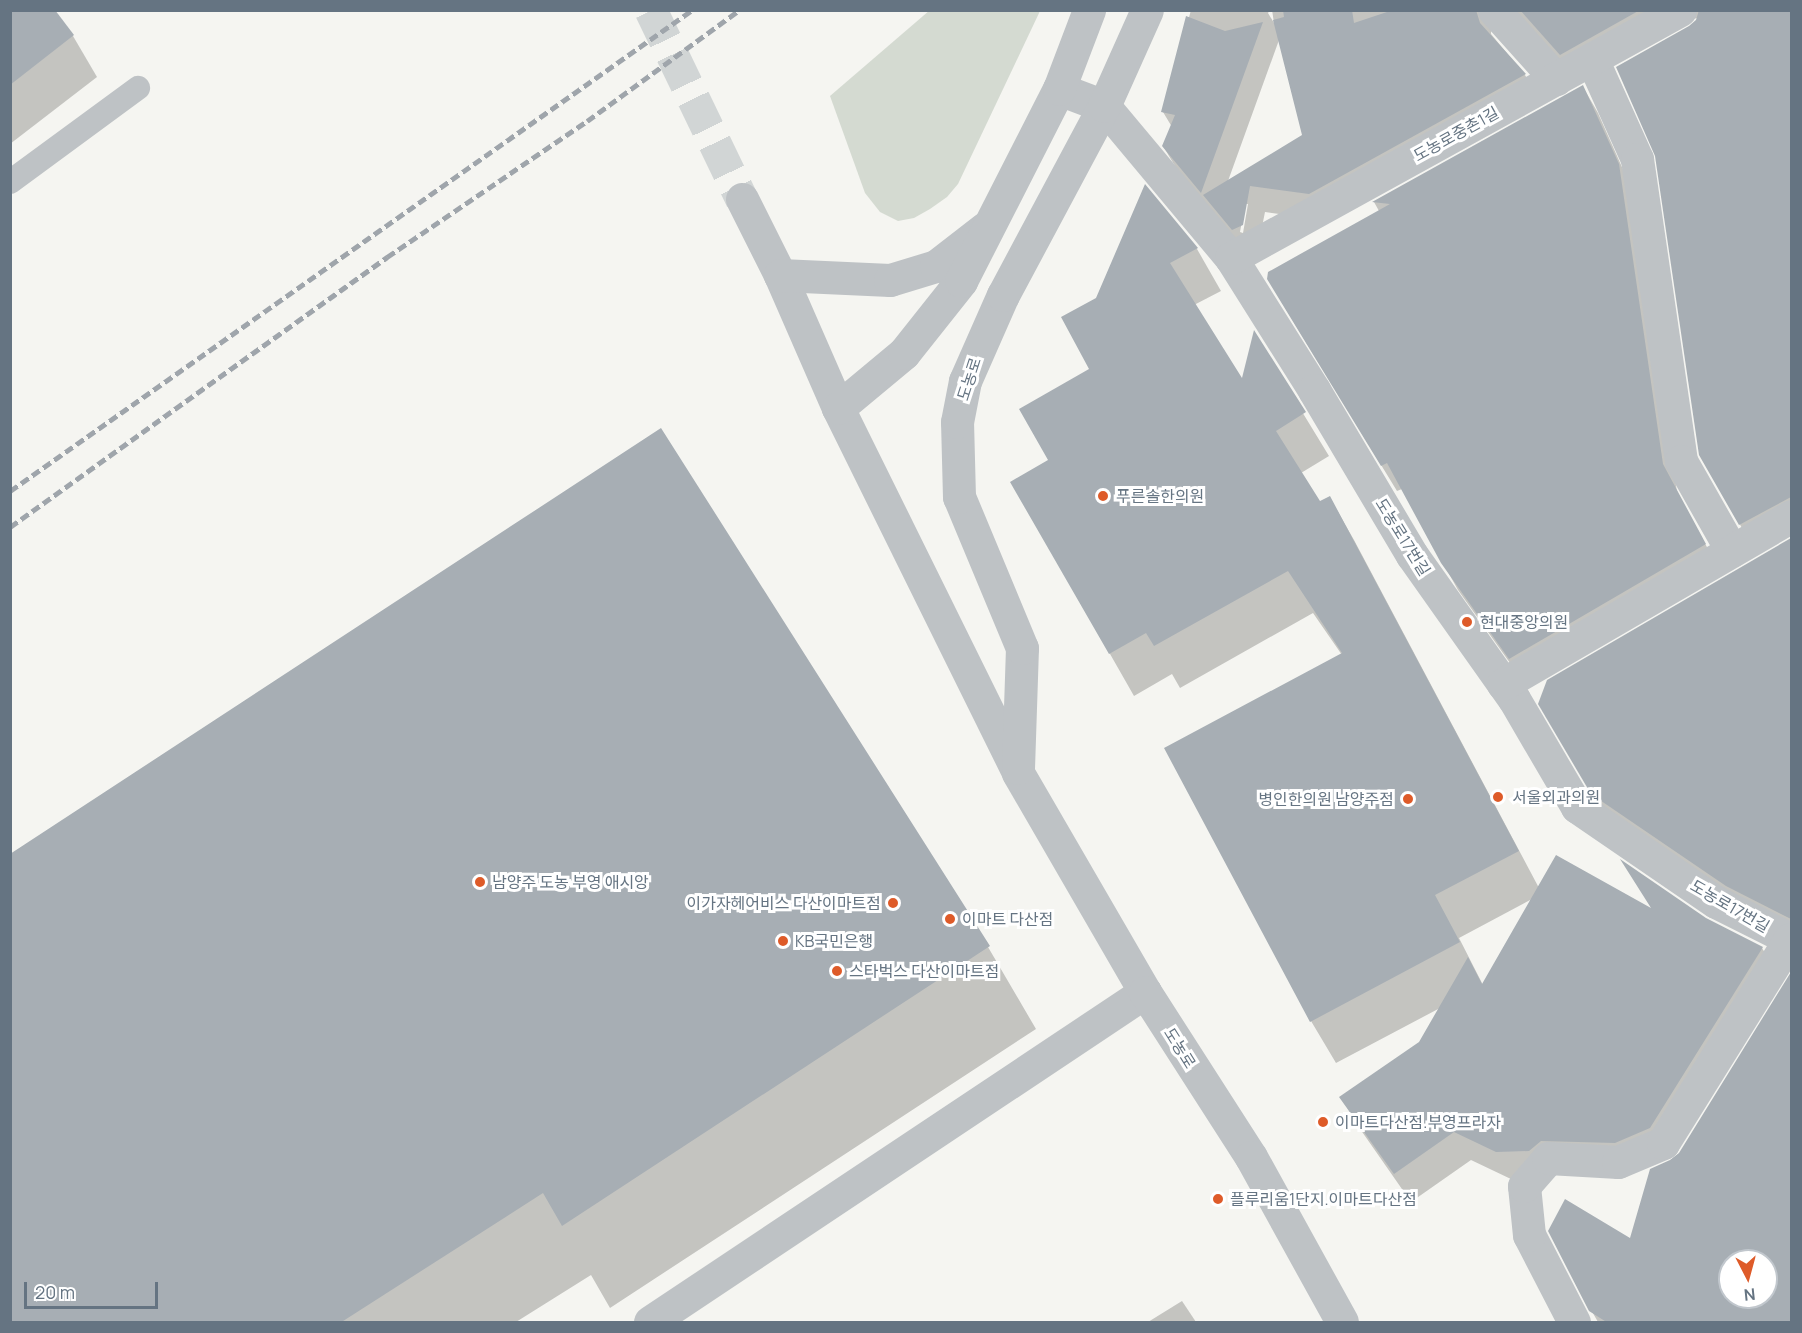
<!DOCTYPE html>
<meta charset="utf-8">
<style>
body{margin:0}
#map{position:relative;width:1802px;height:1333px;overflow:hidden;background:#f5f5f1;font-family:Manrope,"Noto Sans KR",sans-serif}
div>[style]{position:absolute}
.green>*{inset:0;background:#d4dad1}
.shadow>*{inset:0;background:#0003}
.building>*{inset:0;background:#a7aeb4}
.tertiary-tunnel>*{height:33px;margin-top:-16.5px;transform-origin:0;background:repeating-linear-gradient(90deg,#d1d5d5 0 33px,transparent 0 49px)}
.service>*{height:24px;margin:-12px;padding:0 12px;transform-origin:12px;border-radius:12px;background:#bec2c5}
.minor>*{height:33px;margin:-16.5px;padding:0 16.5px;transform-origin:16.5px;border-radius:16.5px;background:#bec2c5}
.tertiary>*{height:33px;margin:-16.5px;padding:0 16.5px;transform-origin:16.5px;border-radius:16.5px;background:#bec2c5}
.rail>*{height:4.5px;margin-top:-2.25px;transform-origin:0;background:repeating-linear-gradient(90deg,#9fa5ab 0 9px,transparent 0 13.5px)}
.dots>*{width:16px;height:16px;translate:-50% -50%;box-sizing:border-box;border:3px solid #fff;border-radius:50%}
span{translate:-50% -50%;white-space:nowrap;text-align:center;line-height:1.15;-webkit-text-stroke:6px #fff;paint-order:stroke}
.street-label{font-size:16px;color:#657482}
.poi-label{font-size:16px;color:#657482}
.left{translate:0 -50%;text-align:left}
.right{translate:-100% -50%;text-align:right}
.frame{position:absolute;inset:0;border:12px solid #657482;pointer-events:none}
.north{position:absolute;left:1718px;top:1249px;width:60px;height:60px;box-sizing:border-box;background:#fff;border:2px solid #c1c7cd;border-radius:50%;rotate:174deg;font-size:16px;font-weight:700;line-height:24px;text-align:center;color:#657482}
.north::after{content:'';display:block;margin:auto;width:21px;height:27px;background:#de5b29;clip-path:polygon(50% 0,100% 100%,50% 72%,0 100%)}
.scale{position:absolute;left:24px;top:1282px;width:134px;height:27px;box-sizing:border-box;border:3px solid #657482;border-top:0;padding-left:8px;font-size:18px;line-height:21px;white-space:nowrap;color:#657482;-webkit-text-stroke:4px #fff;paint-order:stroke}
</style>
<div id="map">
<div class="green">
<div style="clip-path:polygon(930px 10px,1040px 11px,958px 184px,947px 197px,930px 209px,914px 218px,898px 221px,880px 212px,865px 193px,830px 96px)"></div>
</div>
<div class="shadow">
<div style="clip-path:polygon(10px 10px,73px 36px,97px 77px,10px 144px)"></div>
<div style="clip-path:polygon(evenodd,1191px 10px,1270px 10px,1268px 13px,1274px 23px,1272px 10px,1792px 10px,1792px 532px,1755px 551px,1700px 454px,1690px 27px,1698px 18px,1686px 20px,1576px 81px,1491px 31px,1491px 34px,1525px 75px,1540px 101px,1324px 220px,1265px 212px,1257px 252px,1249px 256px,1178px 171px,1163px 146px,1172px 127px,1163px 112px,1191px 10px,1279px 40px,1304px 136px,1228px 181px,1279px 40px,1191px 10px,1245px 204px,1248px 204px,1243px 233px,1240px 232px,1245px 204px)"></div>
<div style="clip-path:polygon(1583px 87px,1598px 113px,1633px 192px,1677px 492px,1720px 571px,1525px 684px,1458px 590px,1402px 489px,1397px 491px,1284px 306px,1379px 211px,1374px 202px)"></div>
<div style="clip-path:polygon(evenodd,1146px 187px,1197px 249px,1221px 291px,1194px 305px,1242px 382px,1254px 333px,1329px 456px,1301px 473px,1320px 503px,1330px 498px,1354px 540px,1539px 888px,1705px 919px,1762px 948px,1779px 976px,1667px 1157px,1558px 1169px,1513px 1180px,1471px 1160px,1411px 1202px,1358px 1126px,1341px 1097px,1420px 1043px,1440px 1008px,1336px 1063px,1311px 1021px,1342px 655px,1313px 613px,1180px 688px,1172px 674px,1134px 696px,1012px 482px,1050px 461px,1091px 370px,1097px 299px,1146px 187px,1532px 899px,1483px 985px,1459px 938px,1532px 899px)"></div>
<div style="clip-path:polygon(661px 430px,988px 947px,1036px 1029px,610px 1308px,591px 1275px,516px 1322px,10px 1322px)"></div>
<div style="clip-path:polygon(1792px 540px,1792px 937px,1608px 820px,1540px 704px,1548px 681px)"></div>
<div style="clip-path:polygon(evenodd,1792px 978px,1792px 1322px,1598px 1322px,1590px 1308px,1631px 1241px,1671px 1162px,1680px 1154px,1792px 978px,1730px 1261px,1766px 1261px,1766px 1297px,1730px 1297px,1730px 1261px)"></div>
<div style="clip-path:polygon(1182px 1301px,1196px 1322px,1148px 1322px)"></div>
</div>
<div class="building">
<div style="clip-path:polygon(10px 10px,55px 10px,74px 35px,10px 85px)"></div>
<div style="clip-path:polygon(1283px 10px,1352px 10px,1354px 23px,1393px 10px,1476px 10px,1480px 23px,1526px 74px,1309px 194px,1250px 186px,1243px 225px,1232px 230px,1203px 195px,1302px 135px,1273px 20px,1284px 17px)"></div>
<div style="clip-path:polygon(1520px 10px,1640px 10px,1560px 55px)"></div>
<div style="clip-path:polygon(1699px 10px,1791px 10px,1791px 497px,1739px 525px,1699px 455px,1655px 156px,1616px 67px,1689px 26px,1696px 20px)"></div>
<div style="clip-path:polygon(1186px 16px,1225px 31px,1263px 22px,1201px 193px,1162px 146px,1175px 115px,1161px 112px)"></div>
<div style="clip-path:polygon(1583px 85px,1619px 164px,1663px 464px,1706px 544px,1509px 659px,1441px 563px,1387px 463px,1381px 466px,1267px 279px,1268px 272px,1390px 204px,1372px 202px)"></div>
<div style="clip-path:polygon(1145px 184px,1198px 248px,1170px 263px,1242px 378px,1254px 330px,1306px 412px,1276px 431px,1320px 501px,1330px 496px,1519px 851px,1435px 895px,1460px 942px,1310px 1022px,1164px 748px,1342px 653px,1288px 571px,1154px 646px,1146px 633px,1109px 654px,1010px 482px,1048px 460px,1019px 409px,1089px 369px,1061px 317px,1096px 298px)"></div>
<div style="clip-path:polygon(661px 428px,990px 946px,562px 1226px,543px 1193px,340px 1323px,10px 1323px,10px 854px)"></div>
<div style="clip-path:polygon(1791px 538px,1791px 919px,1726px 886px,1591px 794px,1538px 704px,1547px 680px)"></div>
<div style="clip-path:polygon(1556px 855px,1651px 908px,1620px 859px,1706px 918px,1763px 947px,1650px 1128px,1615px 1143px,1541px 1141px,1529px 1151px,1496px 1152px,1454px 1132px,1394px 1174px,1339px 1097px,1419px 1042px,1468px 957px,1482px 984px)"></div>
<div style="clip-path:polygon(evenodd,1791px 972px,1791px 1323px,1608px 1323px,1589px 1311px,1548px 1231px,1565px 1199px,1630px 1238px,1650px 1169px,1670px 1160px,1679px 1153px,1791px 972px,1730px 1261px,1766px 1261px,1766px 1297px,1730px 1297px,1730px 1261px)"></div>
</div>
<div class="tertiary-tunnel">
<div style="left:651px;top:10px;width:210px;rotate:64.3deg"></div>
</div>
<div class="service">
<div style="left:10px;top:182px;width:159px;rotate:-36.3deg"></div>
</div>
<div class="minor">
<div style="left:1494px;top:10px;width:93px;rotate:48.1deg"></div>
<div style="left:1592px;top:59px;width:110px;rotate:65.8deg"></div>
<div style="left:1637px;top:159px;width:305px;rotate:81.7deg"></div>
<div style="left:1681px;top:461px;width:103px;rotate:60.5deg"></div>
<div style="left:1059px;top:89px;width:48px;rotate:20.7deg"></div>
<div style="left:1104px;top:106px;width:198px;rotate:50.1deg"></div>
<div style="left:1231px;top:258px;width:156px;rotate:57.8deg"></div>
<div style="left:1314px;top:390px;width:192px;rotate:59.3deg"></div>
<div style="left:1412px;top:555px;width:176px;rotate:54.7deg"></div>
<div style="left:1514px;top:699px;width:125px;rotate:59.7deg"></div>
<div style="left:1577px;top:807px;width:168px;rotate:34.4deg"></div>
<div style="left:1716px;top:902px;width:85px;rotate:26.6deg"></div>
<div style="left:1231px;top:258px;width:513px;rotate:-28.91deg"></div>
<div style="left:1503px;top:684px;width:334px;rotate:-30.2deg"></div>
<div style="left:650px;top:1322px;width:595px;rotate:-33.69deg"></div>
<div style="left:1574px;top:1322px;width:98px;rotate:-117.3deg"></div>
<div style="left:1529px;top:1235px;width:49px;rotate:-95.8deg"></div>
<div style="left:1524px;top:1186px;width:37px;rotate:-49deg"></div>
<div style="left:1548px;top:1158px;width:70px;rotate:3.3deg"></div>
<div style="left:1618px;top:1162px;width:49px;rotate:-22.9deg"></div>
<div style="left:1663px;top:1143px;width:240px;rotate:-58.1deg"></div>
</div>
<div class="tertiary">
<div style="left:742px;top:199px;width:85px;rotate:63.4deg"></div>
<div style="left:780px;top:275px;width:145px;rotate:66.4deg"></div>
<div style="left:838px;top:408px;width:407px;rotate:63.7deg"></div>
<div style="left:1018px;top:773px;width:253px;rotate:59.9deg"></div>
<div style="left:1145px;top:992px;width:196px;rotate:57.3deg"></div>
<div style="left:1251px;top:1157px;width:188px;rotate:61.1deg"></div>
<div style="left:780px;top:275px;width:110px;rotate:2.6deg"></div>
<div style="left:890px;top:280px;width:48px;rotate:-16.9deg"></div>
<div style="left:936px;top:266px;width:62px;rotate:-37.8deg"></div>
<div style="left:838px;top:408px;width:86px;rotate:-39.8deg"></div>
<div style="left:904px;top:353px;width:92px;rotate:-51.6deg"></div>
<div style="left:961px;top:281px;width:216px;rotate:-63deg"></div>
<div style="left:1059px;top:89px;width:85px;rotate:-69.2deg"></div>
<div style="left:1018px;top:768px;width:120px;rotate:-88.1deg"></div>
<div style="left:1022px;top:648px;width:164px;rotate:-112.6deg"></div>
<div style="left:959px;top:497px;width:75px;rotate:-91.5deg"></div>
<div style="left:957px;top:422px;width:42px;rotate:-79deg"></div>
<div style="left:965px;top:381px;width:94px;rotate:-66.2deg"></div>
<div style="left:1003px;top:295px;width:214px;rotate:-61.9deg"></div>
<div style="left:1104px;top:106px;width:105px;rotate:-65.9deg"></div>
</div>
<div class="rail">
<div style="left:10px;top:491px;width:835px;rotate:-35.19deg"></div>
<div style="left:10px;top:527px;width:464px;rotate:-35.6deg"></div>
<div style="left:387px;top:257px;width:242px;rotate:-34.2deg"></div>
<div style="left:587px;top:121px;width:188px;rotate:-36.1deg"></div>
</div>
<div class="dots">
<div style="left:1103px;top:496px;background:#de5b29"></div>
<div style="left:1467px;top:622px;background:#de5b29"></div>
<div style="left:1498px;top:797px;background:#de5b29"></div>
<div style="left:1408px;top:799px;background:#de5b29"></div>
<div style="left:480px;top:882px;background:#de5b29"></div>
<div style="left:893px;top:903px;background:#de5b29"></div>
<div style="left:950px;top:919px;background:#de5b29"></div>
<div style="left:783px;top:941px;background:#de5b29"></div>
<div style="left:837px;top:971px;background:#de5b29"></div>
<div style="left:1323px;top:1122px;background:#de5b29"></div>
<div style="left:1218px;top:1199px;background:#de5b29"></div>
</div>
<div class="street-label">
<span style="left:1456px;top:134px;rotate:-29deg">도농로중촌1길</span>
<span style="left:969px;top:379px;rotate:-72deg">도농로</span>
<span style="left:1403px;top:537px;rotate:58deg">도농로17번길</span>
<span style="left:1730px;top:906px;rotate:30deg">도농로17번길</span>
<span style="left:1180px;top:1048px;rotate:58deg">도농로</span>
</div>
<div class="poi-label">
<span class="left" style="left:1116px;top:496px">푸른솔한의원</span>
<span class="left" style="left:1480px;top:622px">현대중앙의원</span>
<span class="left" style="left:1512px;top:797px">서울외과의원</span>
<span class="right" style="left:1394px;top:799px">병인한의원 남양주점</span>
<span class="left" style="left:492px;top:882px">남양주 도농 부영 애시앙</span>
<span class="right" style="left:881px;top:903px">이가자헤어비스 다산이마트점</span>
<span class="left" style="left:962px;top:919px">이마트 다산점</span>
<span class="left" style="left:795px;top:941px">KB국민은행</span>
<span class="left" style="left:849px;top:971px">스타벅스 다산이마트점</span>
<span class="left" style="left:1335px;top:1122px">이마트다산점.부영프라자</span>
<span class="left" style="left:1230px;top:1199px">플루리움1단지.이마트다산점</span>
</div>
<div class="frame"></div>
<div class="north">N</div>
<div class="scale">20 m</div>
</div>
